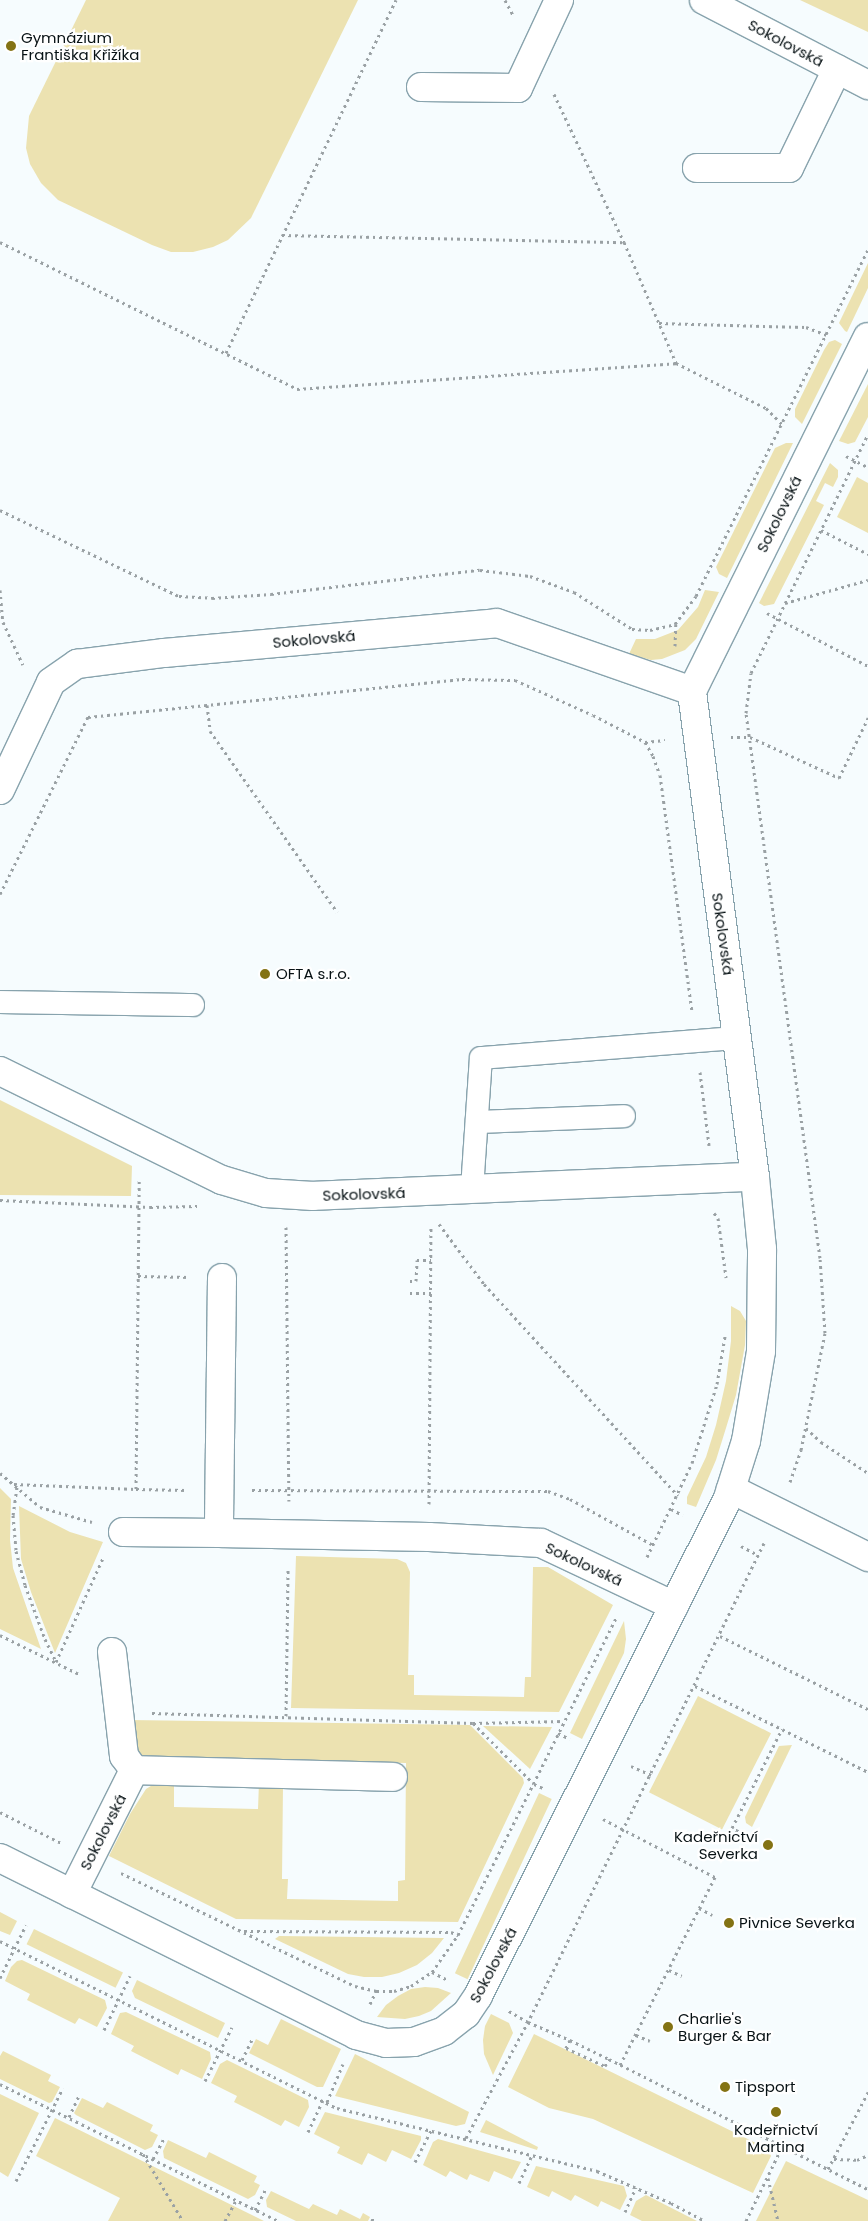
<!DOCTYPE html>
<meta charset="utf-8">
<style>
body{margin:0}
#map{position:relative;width:868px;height:2221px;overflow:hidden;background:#f6fcfe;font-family:Poppins,sans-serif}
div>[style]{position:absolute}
.green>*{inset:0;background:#ece2b1;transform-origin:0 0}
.path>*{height:3px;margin-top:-1.5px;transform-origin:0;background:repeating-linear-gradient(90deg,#9aa1a4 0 2.5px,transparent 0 6.5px)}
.roads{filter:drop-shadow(1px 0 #88a3ad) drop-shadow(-1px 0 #88a3ad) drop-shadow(0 1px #88a3ad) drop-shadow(0 -1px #88a3ad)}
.service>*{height:22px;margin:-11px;padding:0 11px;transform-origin:11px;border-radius:11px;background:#fff}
.minor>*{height:28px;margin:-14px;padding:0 14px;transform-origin:14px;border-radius:14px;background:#fff}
.dots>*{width:14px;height:14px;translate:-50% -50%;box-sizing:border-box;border:2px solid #fff;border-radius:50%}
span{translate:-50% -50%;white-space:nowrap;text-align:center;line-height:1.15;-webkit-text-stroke:4.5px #fff;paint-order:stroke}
.poi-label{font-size:15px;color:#081215}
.left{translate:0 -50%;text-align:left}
.right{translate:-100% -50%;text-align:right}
.street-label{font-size:15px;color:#081215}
</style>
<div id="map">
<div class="green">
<div style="clip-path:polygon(86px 0,358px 0,251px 218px,228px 240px,213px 247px,193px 252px,171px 252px,152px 245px,58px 200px,41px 183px,30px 164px,26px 148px,29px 116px)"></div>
<div style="clip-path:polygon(800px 0,868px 0,868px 32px)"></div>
<div style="clip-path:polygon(868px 263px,868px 288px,847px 332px,845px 331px,839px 323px)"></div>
<div style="clip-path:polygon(835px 340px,842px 344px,802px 424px,795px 417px,795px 409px,824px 350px,829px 342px)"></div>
<div style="clip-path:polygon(868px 384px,868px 417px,855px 442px,848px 444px,839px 441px)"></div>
<div style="clip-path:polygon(786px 443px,793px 443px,727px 578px,719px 574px,716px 567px,775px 448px)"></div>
<div style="clip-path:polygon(830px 463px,838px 470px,838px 477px,833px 487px,825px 483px,816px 501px,824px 505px,774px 604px,764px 606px,759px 603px)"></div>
<div style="clip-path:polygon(857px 477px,868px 483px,868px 533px,837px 517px)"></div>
<div style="clip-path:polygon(705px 590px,719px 592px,696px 639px,685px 650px,662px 659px,651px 660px,629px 654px,636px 639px,655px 639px,678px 630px,698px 607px)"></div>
<div style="clip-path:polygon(0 1100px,132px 1166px,131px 1196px,0 1195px)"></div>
<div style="clip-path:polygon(731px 1306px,740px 1311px,746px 1321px,745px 1345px,736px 1395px,726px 1428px,716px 1460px,696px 1507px,687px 1504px,687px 1497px,706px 1457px,716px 1425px,726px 1381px,731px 1341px)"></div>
<div style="clip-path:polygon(0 1488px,11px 1499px,10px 1540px,13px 1568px,41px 1649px,0 1629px)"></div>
<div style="clip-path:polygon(19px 1506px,70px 1532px,103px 1542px,55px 1653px,31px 1592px,21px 1559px)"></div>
<div style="clip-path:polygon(296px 1556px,397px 1559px,406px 1563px,410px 1572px,408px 1675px,414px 1675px,414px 1695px,524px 1697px,525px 1677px,531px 1677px,533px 1567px,548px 1567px,613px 1605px,559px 1712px,291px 1708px)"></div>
<div style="clip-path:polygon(624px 1621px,626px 1639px,624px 1653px,582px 1739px,570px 1733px)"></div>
<div style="left:698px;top:1696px;width:82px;height:108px;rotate:27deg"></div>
<div style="clip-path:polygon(129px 1720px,470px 1725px,523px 1778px,524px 1783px,458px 1922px,236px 1919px,109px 1856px,130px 1814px,146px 1789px,159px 1781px,174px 1779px,174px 1807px,258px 1809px,259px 1782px,283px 1786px,282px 1879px,288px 1879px,287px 1899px,398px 1901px,398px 1881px,405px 1880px,406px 1763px,141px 1757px,131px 1745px)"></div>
<div style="clip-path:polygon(483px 1726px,552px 1727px,530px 1769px)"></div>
<div style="clip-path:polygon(792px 1745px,752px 1827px,746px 1823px,745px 1817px,779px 1746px)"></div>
<div style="left:539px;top:1793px;width:14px;height:199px;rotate:25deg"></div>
<div style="clip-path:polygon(0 1912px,17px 1921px,10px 1935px,0 1931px)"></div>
<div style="left:34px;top:1929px;width:99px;height:17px;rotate:26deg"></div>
<div style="clip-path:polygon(279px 1936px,444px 1938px,432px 1953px,417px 1965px,399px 1973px,382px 1977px,364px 1977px,348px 1974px,275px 1939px)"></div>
<div style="clip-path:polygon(22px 1960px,105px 2000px,107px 2008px,97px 2027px,79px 2018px,75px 2024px,27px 2000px,30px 1994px,5px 1981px,11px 1967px,17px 1961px)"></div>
<div style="clip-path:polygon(137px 1980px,225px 2023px,218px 2038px,135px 1998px,132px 1991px)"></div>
<div style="clip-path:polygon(425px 1987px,438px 1988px,451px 1993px,431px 2011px,419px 2016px,405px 2019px,377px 2017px,386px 2005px,398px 1996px,411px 1989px)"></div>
<div style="clip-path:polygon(126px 2012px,210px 2052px,211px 2059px,202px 2079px,181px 2069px,178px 2075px,131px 2051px,134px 2046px,111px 2034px,120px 2013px)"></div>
<div style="clip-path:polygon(491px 2014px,509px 2023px,513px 2033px,493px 2075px,484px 2054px,483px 2040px,485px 2026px)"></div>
<div style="clip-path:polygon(281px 2019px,341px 2049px,323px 2087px,317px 2087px,249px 2053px,256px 2039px,268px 2045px)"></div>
<div style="clip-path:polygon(534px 2034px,768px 2149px,771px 2156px,753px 2193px,593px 2119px,549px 2108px,508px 2087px)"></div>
<div style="clip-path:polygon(3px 2051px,51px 2075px,48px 2081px,60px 2087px,52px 2102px,49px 2103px,0 2079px,0 2056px)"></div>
<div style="clip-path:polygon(355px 2054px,469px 2112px,465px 2124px,456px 2126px,335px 2096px)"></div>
<div style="clip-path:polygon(227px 2060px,308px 2100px,309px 2107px,299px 2127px,285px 2120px,281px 2126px,258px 2114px,234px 2102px,237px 2096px,211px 2083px,220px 2064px)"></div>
<div style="clip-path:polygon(0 2094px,39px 2113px,8px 2177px,0 2172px)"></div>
<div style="clip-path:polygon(82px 2098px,103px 2108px,107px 2102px,153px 2125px,150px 2131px,158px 2135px,152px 2147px,145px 2150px,76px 2115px,74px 2113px)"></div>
<div style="clip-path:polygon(325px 2112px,421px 2136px,421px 2140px,411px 2159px,392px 2150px,386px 2162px,368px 2153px,362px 2165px,337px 2153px,340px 2147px,314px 2134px)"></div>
<div style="clip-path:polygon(55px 2118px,264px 2221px,108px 2221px,120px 2198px,36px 2156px)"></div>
<div style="clip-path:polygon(486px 2120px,538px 2147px,537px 2150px,480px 2132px)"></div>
<div style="clip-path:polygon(438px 2139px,521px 2162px,512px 2179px,494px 2171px,489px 2182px,470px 2174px,467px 2180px,450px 2171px,446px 2177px,423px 2165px,433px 2142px)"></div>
<div style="clip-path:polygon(168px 2140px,206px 2158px,209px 2152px,257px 2176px,254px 2182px,260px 2185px,255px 2195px,248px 2199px,164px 2158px,163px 2151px)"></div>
<div style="clip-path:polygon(786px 2161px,868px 2200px,868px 2221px,756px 2221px)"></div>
<div style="clip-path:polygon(536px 2166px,624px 2186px,627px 2196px,620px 2210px,601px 2201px,598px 2207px,575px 2195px,571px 2201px,552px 2191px,549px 2197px,527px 2187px)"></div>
<div style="clip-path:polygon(271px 2191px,309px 2209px,313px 2204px,337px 2215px,340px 2209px,360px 2219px,363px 2213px,370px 2217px,368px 2221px,296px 2221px,267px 2207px,266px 2200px)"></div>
<div style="clip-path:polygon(646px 2195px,697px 2221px,642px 2221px,630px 2215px,636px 2201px)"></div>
</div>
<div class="path">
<div style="left:505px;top:0;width:19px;rotate:62deg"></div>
<div style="left:554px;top:94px;width:164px;rotate:64.7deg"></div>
<div style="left:624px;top:242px;width:132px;rotate:66.7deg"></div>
<div style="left:676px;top:363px;width:101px;rotate:26.6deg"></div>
<div style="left:766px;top:408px;width:23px;rotate:45deg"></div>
<div style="left:282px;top:235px;width:342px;rotate:1.2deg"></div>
<div style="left:0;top:242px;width:331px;rotate:26.3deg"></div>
<div style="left:297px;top:389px;width:380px;rotate:-3.9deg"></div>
<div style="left:659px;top:323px;width:147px;rotate:1.6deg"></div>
<div style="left:806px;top:327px;width:22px;rotate:21deg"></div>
<div style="left:226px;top:353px;width:392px;rotate:-64.3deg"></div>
<div style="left:846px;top:456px;width:25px;rotate:27deg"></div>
<div style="left:0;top:510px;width:199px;rotate:25.7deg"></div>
<div style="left:179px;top:596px;width:33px;rotate:3deg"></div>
<div style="left:212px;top:598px;width:59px;rotate:-3.9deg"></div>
<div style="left:271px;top:594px;width:210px;rotate:-6.6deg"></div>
<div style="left:480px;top:570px;width:50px;rotate:6.8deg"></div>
<div style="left:530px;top:576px;width:47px;rotate:20deg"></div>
<div style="left:574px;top:592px;width:69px;rotate:32.5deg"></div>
<div style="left:632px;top:629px;width:18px;rotate:3deg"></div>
<div style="left:650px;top:630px;width:26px;rotate:-13deg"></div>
<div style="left:675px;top:624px;width:35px;rotate:-53deg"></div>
<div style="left:696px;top:596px;width:386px;rotate:-63.6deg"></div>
<div style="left:821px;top:530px;width:53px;rotate:27.1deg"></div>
<div style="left:0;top:590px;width:32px;rotate:85deg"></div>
<div style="left:3px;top:622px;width:47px;rotate:65.1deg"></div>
<div style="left:785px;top:603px;width:86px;rotate:-15.5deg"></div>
<div style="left:767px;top:613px;width:114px;rotate:27.7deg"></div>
<div style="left:675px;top:646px;width:23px;rotate:-88deg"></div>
<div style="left:207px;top:705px;width:26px;rotate:83deg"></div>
<div style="left:210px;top:731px;width:221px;rotate:54.9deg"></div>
<div style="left:731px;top:737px;width:19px"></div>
<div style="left:750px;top:737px;width:98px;rotate:24.7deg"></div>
<div style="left:839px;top:778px;width:67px;rotate:-64.2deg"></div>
<div style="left:645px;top:742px;width:20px;rotate:-6deg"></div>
<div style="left:0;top:894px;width:198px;rotate:-63.6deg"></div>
<div style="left:88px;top:717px;width:376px;rotate:-5.8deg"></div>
<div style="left:462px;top:679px;width:53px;rotate:1.1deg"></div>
<div style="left:515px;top:680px;width:85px;rotate:24.2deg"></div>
<div style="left:593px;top:715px;width:59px;rotate:27.4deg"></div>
<div style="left:645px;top:742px;width:16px;rotate:60deg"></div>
<div style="left:653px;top:756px;width:20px;rotate:70deg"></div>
<div style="left:660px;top:775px;width:239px;rotate:82.3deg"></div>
<div style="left:700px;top:1072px;width:74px;rotate:83deg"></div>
<div style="left:0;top:1200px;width:150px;rotate:2.7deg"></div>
<div style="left:150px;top:1207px;width:47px;rotate:-1.2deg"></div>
<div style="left:714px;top:1213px;width:6px;rotate:51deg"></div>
<div style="left:718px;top:1218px;width:60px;rotate:82.3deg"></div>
<div style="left:439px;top:1224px;width:75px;rotate:53.1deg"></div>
<div style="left:484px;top:1284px;width:287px;rotate:47.5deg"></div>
<div style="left:286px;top:1227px;width:274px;rotate:89.4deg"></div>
<div style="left:138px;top:1276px;width:52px;rotate:1.1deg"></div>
<div style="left:410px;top:1281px;width:6px"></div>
<div style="left:416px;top:1281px;width:21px;rotate:-87deg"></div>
<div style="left:417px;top:1260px;width:14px"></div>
<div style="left:410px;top:1293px;width:21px"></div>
<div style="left:806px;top:1428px;width:21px;rotate:43deg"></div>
<div style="left:821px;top:1442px;width:56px;rotate:33.4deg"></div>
<div style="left:0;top:1473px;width:52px;rotate:40.4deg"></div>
<div style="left:40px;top:1507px;width:54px;rotate:16.1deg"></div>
<div style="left:790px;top:1482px;width:34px;rotate:-71deg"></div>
<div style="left:801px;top:1450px;width:119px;rotate:-78.4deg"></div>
<div style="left:825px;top:1333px;width:75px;rotate:-93.8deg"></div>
<div style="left:820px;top:1258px;width:550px;rotate:-97.73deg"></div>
<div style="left:746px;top:713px;width:40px;rotate:-82.9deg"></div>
<div style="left:751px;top:673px;width:266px;rotate:-63.9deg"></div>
<div style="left:14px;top:1484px;width:122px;rotate:2.3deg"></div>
<div style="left:136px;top:1489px;width:311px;rotate:-89.4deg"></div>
<div style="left:17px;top:1487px;width:28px;rotate:98deg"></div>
<div style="left:13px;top:1515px;width:36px;rotate:85deg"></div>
<div style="left:16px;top:1551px;width:35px;rotate:75deg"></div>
<div style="left:25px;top:1585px;width:58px;rotate:69.7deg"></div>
<div style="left:45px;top:1639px;width:25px;rotate:64deg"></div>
<div style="left:56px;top:1662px;width:114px;rotate:-65.7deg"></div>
<div style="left:136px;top:1489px;width:50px;rotate:1.1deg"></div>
<div style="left:252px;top:1490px;width:296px;rotate:0.2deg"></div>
<div style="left:548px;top:1491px;width:23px;rotate:20deg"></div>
<div style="left:570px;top:1499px;width:95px;rotate:29deg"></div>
<div style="left:429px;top:1504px;width:279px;rotate:-89.6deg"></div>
<div style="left:671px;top:1509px;width:13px;rotate:27deg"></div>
<div style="left:764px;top:1543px;width:534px;rotate:116.23deg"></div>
<div style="left:528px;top:2022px;width:46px;rotate:23.2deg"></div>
<div style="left:570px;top:2040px;width:9px;rotate:117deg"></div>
<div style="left:566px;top:2048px;width:43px;rotate:24.8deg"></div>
<div style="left:605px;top:2066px;width:8px;rotate:-60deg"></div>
<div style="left:609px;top:2059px;width:290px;rotate:26.7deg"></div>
<div style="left:741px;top:1546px;width:19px;rotate:28deg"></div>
<div style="left:647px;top:1557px;width:104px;rotate:-64.4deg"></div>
<div style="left:692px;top:1463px;width:83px;rotate:-72.4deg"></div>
<div style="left:717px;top:1384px;width:49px;rotate:-80.5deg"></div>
<div style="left:0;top:1635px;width:90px;rotate:26.3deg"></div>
<div style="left:720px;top:1636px;width:165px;rotate:26.3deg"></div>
<div style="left:695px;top:1686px;width:193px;rotate:26.4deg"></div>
<div style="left:152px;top:1713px;width:321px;rotate:1.8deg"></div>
<div style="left:473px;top:1723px;width:91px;rotate:-1.3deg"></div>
<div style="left:286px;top:1716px;width:149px;rotate:-89.2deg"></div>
<div style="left:473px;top:1723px;width:86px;rotate:45deg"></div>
<div style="left:534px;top:1784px;width:12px;rotate:24deg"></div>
<div style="left:558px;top:1733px;width:13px;rotate:27deg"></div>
<div style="left:631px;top:1766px;width:22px;rotate:24deg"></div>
<div style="left:0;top:1812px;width:68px;rotate:26.9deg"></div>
<div style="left:603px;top:1819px;width:126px;rotate:27.4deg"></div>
<div style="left:715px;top:1877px;width:211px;rotate:116.8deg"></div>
<div style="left:744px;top:1834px;width:13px;rotate:-153deg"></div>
<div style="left:732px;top:1828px;width:111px;rotate:-63.2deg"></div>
<div style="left:121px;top:1873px;width:260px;rotate:25.8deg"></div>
<div style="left:355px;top:1986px;width:22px;rotate:13deg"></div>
<div style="left:376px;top:1991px;width:18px"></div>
<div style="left:394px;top:1991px;width:18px;rotate:-16deg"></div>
<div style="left:411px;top:1986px;width:25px;rotate:-34deg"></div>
<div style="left:432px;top:1972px;width:45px;rotate:-54.9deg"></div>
<div style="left:458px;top:1935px;width:356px;rotate:-63.5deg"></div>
<div style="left:699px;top:1908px;width:15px;rotate:28deg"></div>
<div style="left:244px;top:1931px;width:207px;rotate:0.3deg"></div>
<div style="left:451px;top:1932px;width:8px;rotate:23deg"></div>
<div style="left:0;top:1941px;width:376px;rotate:26.4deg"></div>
<div style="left:337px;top:2108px;width:268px;rotate:13.6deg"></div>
<div style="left:597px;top:2171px;width:81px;rotate:23.4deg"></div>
<div style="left:671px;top:2203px;width:38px;rotate:28deg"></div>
<div style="left:669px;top:1970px;width:14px;rotate:25deg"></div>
<div style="left:432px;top:1972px;width:18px;rotate:27deg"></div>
<div style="left:0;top:1978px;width:59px;rotate:-63.9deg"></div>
<div style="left:370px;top:2004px;width:14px;rotate:-65deg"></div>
<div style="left:104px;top:2030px;width:60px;rotate:-64.3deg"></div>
<div style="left:636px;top:2035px;width:15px;rotate:23deg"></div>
<div style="left:570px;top:2040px;width:43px;rotate:26deg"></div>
<div style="left:242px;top:2060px;width:25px;rotate:-64deg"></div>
<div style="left:205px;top:2081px;width:60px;rotate:-63.4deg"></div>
<div style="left:0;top:2084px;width:311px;rotate:26.2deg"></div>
<div style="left:327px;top:2102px;width:41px;rotate:-67.2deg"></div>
<div style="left:69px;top:2117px;width:23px;rotate:-65deg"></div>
<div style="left:308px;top:2132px;width:35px;rotate:-65deg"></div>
<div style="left:466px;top:2138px;width:132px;rotate:-61.9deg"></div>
<div style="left:528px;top:2022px;width:24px;rotate:-150deg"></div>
<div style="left:143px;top:2154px;width:78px;rotate:59.2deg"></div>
<div style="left:153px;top:2159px;width:24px;rotate:-62deg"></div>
<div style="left:834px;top:2159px;width:23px;rotate:2deg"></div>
<div style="left:857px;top:2160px;width:12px;rotate:-24deg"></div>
<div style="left:415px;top:2162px;width:36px;rotate:-63deg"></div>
<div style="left:828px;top:2169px;width:87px;rotate:-62.5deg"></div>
<div style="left:768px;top:2178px;width:44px;rotate:76.9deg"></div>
<div style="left:16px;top:2181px;width:104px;rotate:-63.2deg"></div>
<div style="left:519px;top:2183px;width:31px;rotate:-65deg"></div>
<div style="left:255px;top:2210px;width:25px;rotate:-63deg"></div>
<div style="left:625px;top:2212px;width:27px;rotate:-66deg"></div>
<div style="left:225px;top:2221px;width:24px;rotate:-62deg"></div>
<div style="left:372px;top:2221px;width:3px;rotate:-72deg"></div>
<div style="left:746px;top:2221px;width:82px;rotate:-64.1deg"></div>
</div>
<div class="roads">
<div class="service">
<div style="left:0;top:1002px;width:193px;rotate:0.9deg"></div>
<div style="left:477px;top:1122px;width:147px;rotate:-2.3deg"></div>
<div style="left:472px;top:1189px;width:131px;rotate:-86.1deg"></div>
<div style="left:481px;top:1058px;width:257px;rotate:-4.5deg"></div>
</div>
<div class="minor">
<div style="left:704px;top:0;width:185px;rotate:27.4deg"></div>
<div style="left:421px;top:87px;width:97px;rotate:0.6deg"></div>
<div style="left:518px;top:88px;width:97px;rotate:-65deg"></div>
<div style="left:697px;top:168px;width:92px"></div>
<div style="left:789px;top:168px;width:110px;rotate:-64.1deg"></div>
<div style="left:0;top:790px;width:119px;rotate:-64.7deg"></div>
<div style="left:51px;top:682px;width:32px;rotate:-35deg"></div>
<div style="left:77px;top:664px;width:88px;rotate:-7.2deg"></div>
<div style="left:164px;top:653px;width:334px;rotate:-5.1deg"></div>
<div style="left:497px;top:623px;width:207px;rotate:19.2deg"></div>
<div style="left:0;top:1071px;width:247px;rotate:26.2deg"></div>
<div style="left:222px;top:1180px;width:46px;rotate:16.5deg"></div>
<div style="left:266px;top:1193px;width:47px;rotate:3.7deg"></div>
<div style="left:313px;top:1196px;width:442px;rotate:-2.5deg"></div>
<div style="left:222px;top:1278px;width:255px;rotate:90.7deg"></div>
<div style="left:219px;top:1533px;width:210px;rotate:1.1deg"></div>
<div style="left:429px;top:1537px;width:112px;rotate:3.1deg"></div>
<div style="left:541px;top:1543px;width:147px;rotate:25.3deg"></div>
<div style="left:731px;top:1489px;width:153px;rotate:26.4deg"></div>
<div style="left:123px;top:1532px;width:96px;rotate:0.6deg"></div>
<div style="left:112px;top:1652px;width:105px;rotate:83.4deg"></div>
<div style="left:124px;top:1756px;width:17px;rotate:54deg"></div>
<div style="left:0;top:1858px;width:398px;rotate:26.4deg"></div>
<div style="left:356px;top:2035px;width:31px;rotate:15deg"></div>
<div style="left:386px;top:2043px;width:28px;rotate:-2deg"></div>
<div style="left:414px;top:2042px;width:32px;rotate:-20deg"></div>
<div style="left:444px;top:2031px;width:28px;rotate:-38deg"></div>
<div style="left:466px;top:2014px;width:22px;rotate:-56deg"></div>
<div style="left:478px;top:1996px;width:557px;rotate:-63.34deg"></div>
<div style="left:728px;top:1498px;width:60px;rotate:-72.5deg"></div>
<div style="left:746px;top:1441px;width:91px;rotate:-80.5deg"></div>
<div style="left:761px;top:1351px;width:102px;rotate:-89.4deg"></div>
<div style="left:762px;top:1249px;width:72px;rotate:-95.6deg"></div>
<div style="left:755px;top:1177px;width:490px;rotate:-97.4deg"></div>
<div style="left:692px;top:691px;width:395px;rotate:-63.6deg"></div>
<div style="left:72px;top:1894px;width:139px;rotate:-63.4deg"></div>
<div style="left:134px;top:1770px;width:259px;rotate:1.5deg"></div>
</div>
</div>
<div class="dots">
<div style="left:11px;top:46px;background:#847314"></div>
<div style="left:265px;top:974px;background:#847314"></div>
<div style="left:768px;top:1845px;background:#847314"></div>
<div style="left:729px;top:1923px;background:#847314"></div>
<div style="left:668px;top:2027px;background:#847314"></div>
<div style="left:725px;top:2087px;background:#847314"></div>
<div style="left:776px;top:2112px;background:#847314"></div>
</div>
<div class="poi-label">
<span class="left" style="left:21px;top:46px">Gymnázium<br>Františka Křižíka</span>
<span class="left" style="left:276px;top:974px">OFTA s.r.o.</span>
<span class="right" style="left:758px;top:1845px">Kadeřnictví<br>Severka</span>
<span class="left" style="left:739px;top:1923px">Pivnice Severka</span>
<span class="left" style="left:678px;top:2027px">Charlie's<br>Burger &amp; Bar</span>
<span class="left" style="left:735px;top:2087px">Tipsport</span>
<span style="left:776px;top:2138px">Kadeřnictví<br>Martina</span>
</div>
<div class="street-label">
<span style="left:786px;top:43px;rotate:28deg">Sokolovská</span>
<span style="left:779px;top:514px;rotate:-64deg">Sokolovská</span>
<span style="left:314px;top:639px;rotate:-5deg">Sokolovská</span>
<span style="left:723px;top:934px;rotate:82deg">Sokolovská</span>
<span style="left:364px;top:1194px;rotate:-2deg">Sokolovská</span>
<span style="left:584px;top:1564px;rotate:25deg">Sokolovská</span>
<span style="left:103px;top:1832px;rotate:-63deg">Sokolovská</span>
<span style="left:493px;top:1965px;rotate:-62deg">Sokolovská</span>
</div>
</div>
